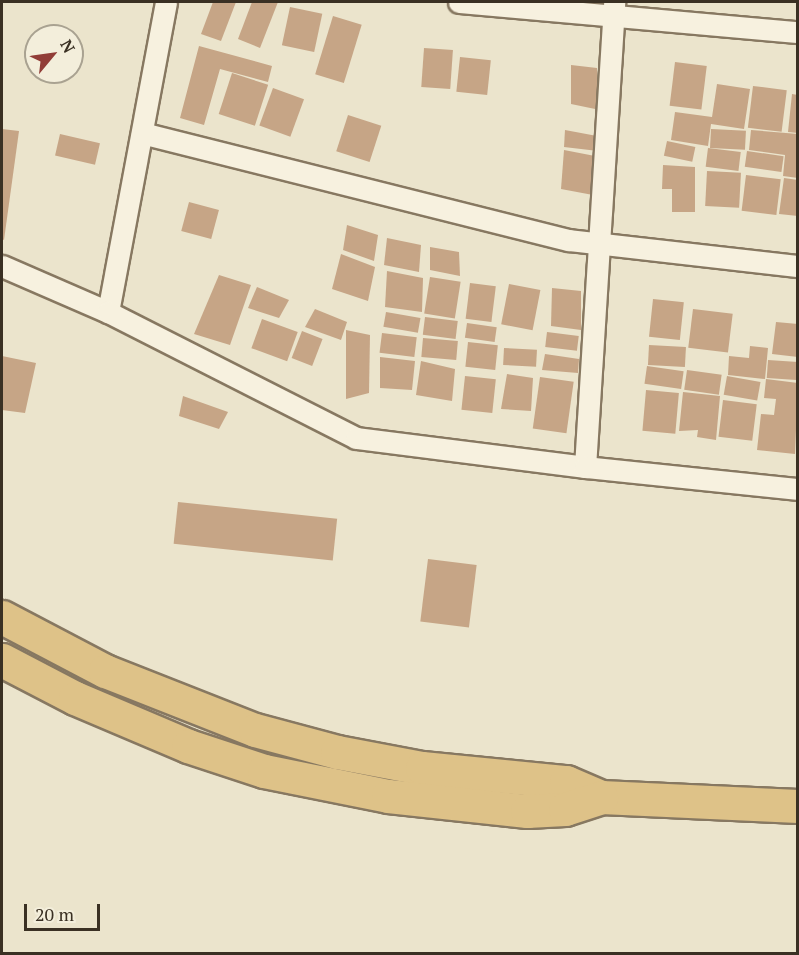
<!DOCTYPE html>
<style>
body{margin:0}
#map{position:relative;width:799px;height:955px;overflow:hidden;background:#ebe4cc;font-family:"PT Serif",serif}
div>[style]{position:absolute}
.building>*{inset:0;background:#c6a586;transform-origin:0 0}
.roads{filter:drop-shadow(2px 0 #877861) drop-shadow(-2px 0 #877861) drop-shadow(0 2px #877861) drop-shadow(0 -2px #877861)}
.minor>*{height:21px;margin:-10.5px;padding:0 10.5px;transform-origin:10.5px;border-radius:10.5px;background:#f7f1df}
.trunk>*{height:33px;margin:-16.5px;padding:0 16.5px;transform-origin:16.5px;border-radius:16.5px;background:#dec288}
span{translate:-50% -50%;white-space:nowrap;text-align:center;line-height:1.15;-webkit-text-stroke:5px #f3eedb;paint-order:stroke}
.frame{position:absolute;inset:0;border:3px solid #3a3023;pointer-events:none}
.north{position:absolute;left:24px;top:24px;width:60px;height:60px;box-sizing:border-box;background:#f3eedb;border:2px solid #a9a291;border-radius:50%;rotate:61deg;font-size:16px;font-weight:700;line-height:24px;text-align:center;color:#3a3023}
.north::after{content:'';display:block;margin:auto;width:21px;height:27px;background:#913d37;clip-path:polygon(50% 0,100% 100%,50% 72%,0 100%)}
.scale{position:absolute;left:24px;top:904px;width:76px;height:27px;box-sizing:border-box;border:3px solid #3a3023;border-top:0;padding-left:8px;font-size:18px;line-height:21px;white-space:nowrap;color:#3a3023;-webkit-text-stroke:4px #f3eedb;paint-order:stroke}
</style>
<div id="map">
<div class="building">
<div style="clip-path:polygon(213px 2px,236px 2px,221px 41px,201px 34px)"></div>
<div style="clip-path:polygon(252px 2px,278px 2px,260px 48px,238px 39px)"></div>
<div style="left:290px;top:7px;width:33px;height:39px;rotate:12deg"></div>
<div style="left:333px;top:16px;width:30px;height:61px;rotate:17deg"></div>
<div style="clip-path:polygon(199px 46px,272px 66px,268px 82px,220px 69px,204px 125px,180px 118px)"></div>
<div style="left:424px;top:48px;width:29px;height:39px;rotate:4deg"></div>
<div style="left:460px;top:57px;width:31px;height:35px;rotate:6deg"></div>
<div style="left:675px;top:62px;width:32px;height:44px;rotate:7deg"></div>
<div style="clip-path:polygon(571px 65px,597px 68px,600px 110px,571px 104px)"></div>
<div style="left:232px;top:73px;width:38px;height:43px;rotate:18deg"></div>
<div style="clip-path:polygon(717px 84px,750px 89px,744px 129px,711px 124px,708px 146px,671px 140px,675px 112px,712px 117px)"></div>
<div style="left:753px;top:86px;width:34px;height:42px;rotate:7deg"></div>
<div style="left:273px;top:88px;width:33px;height:40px;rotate:20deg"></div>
<div style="clip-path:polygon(792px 94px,798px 95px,798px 133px,788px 132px)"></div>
<div style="left:348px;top:115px;width:35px;height:38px;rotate:18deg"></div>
<div style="clip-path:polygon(2px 129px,19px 131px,4px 240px,2px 239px)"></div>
<div style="left:711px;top:129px;width:35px;height:19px;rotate:3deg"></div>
<div style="clip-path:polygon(565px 130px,597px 136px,598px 151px,564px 147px)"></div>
<div style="clip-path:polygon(751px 130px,798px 134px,798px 178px,783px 176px,785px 155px,749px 150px)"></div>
<div style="left:60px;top:134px;width:41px;height:22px;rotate:13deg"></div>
<div style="left:667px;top:141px;width:29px;height:15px;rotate:12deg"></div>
<div style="left:708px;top:148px;width:33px;height:19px;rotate:7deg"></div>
<div style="clip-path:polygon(564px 150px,595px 156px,593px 195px,561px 189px)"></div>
<div style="left:747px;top:151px;width:37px;height:16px;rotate:8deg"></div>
<div style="clip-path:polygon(663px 165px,695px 167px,695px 212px,672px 212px,672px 189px,662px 189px)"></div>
<div style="left:707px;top:171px;width:34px;height:35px;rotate:3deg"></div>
<div style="left:746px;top:175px;width:35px;height:36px;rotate:7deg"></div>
<div style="clip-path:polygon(784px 178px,798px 180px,798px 216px,779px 214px)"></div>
<div style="left:189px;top:202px;width:31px;height:30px;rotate:15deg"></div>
<div style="clip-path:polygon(347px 225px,378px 235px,374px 261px,343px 250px)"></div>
<div style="clip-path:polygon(387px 238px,421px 245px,419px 272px,384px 265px)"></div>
<div style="clip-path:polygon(430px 247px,459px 252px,460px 276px,430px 270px)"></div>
<div style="clip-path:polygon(341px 254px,375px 267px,368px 301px,332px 289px)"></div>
<div style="clip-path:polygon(387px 271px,423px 278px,422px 312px,385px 307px)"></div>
<div style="clip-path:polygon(219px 275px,251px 285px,230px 345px,194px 334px)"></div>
<div style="left:430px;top:277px;width:31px;height:37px;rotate:9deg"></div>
<div style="left:470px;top:283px;width:26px;height:36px;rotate:7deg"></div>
<div style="left:509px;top:284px;width:32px;height:41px;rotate:11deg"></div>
<div style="clip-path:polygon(257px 287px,289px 300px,279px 318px,248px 308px)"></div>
<div style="clip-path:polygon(552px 288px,581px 291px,581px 330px,551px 326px)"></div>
<div style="left:653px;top:299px;width:31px;height:38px;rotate:6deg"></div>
<div style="clip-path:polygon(315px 309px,347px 322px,341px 340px,305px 327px)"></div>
<div style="left:693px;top:309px;width:40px;height:39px;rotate:7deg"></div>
<div style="left:386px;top:312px;width:35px;height:15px;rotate:10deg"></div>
<div style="left:425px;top:317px;width:33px;height:18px;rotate:7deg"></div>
<div style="left:262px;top:319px;width:38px;height:31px;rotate:20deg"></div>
<div style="clip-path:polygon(776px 322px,798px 324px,798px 357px,772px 354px)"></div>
<div style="left:467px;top:323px;width:30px;height:15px;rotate:8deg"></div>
<div style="clip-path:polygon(346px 330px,370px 335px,369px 393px,346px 399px)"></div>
<div style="left:302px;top:331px;width:22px;height:29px;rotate:21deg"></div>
<div style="left:547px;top:332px;width:32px;height:15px;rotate:7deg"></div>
<div style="left:382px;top:333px;width:35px;height:20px;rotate:7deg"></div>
<div style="left:423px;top:338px;width:35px;height:19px;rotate:5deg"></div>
<div style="left:468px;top:342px;width:30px;height:25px;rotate:6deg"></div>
<div style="left:649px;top:345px;width:37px;height:20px;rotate:3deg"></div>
<div style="clip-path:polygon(750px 346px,768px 348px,765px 379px,728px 375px,729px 356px,749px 358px)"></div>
<div style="left:504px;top:348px;width:33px;height:17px;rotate:3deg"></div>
<div style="clip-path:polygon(545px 354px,579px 359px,578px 373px,542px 370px)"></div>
<div style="clip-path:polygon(2px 356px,36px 363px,25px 413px,2px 410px)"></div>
<div style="clip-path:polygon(380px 357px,415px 361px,412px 390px,380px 388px)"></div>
<div style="left:768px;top:360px;width:30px;height:18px;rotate:4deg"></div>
<div style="clip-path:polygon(421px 361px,455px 369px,452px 401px,416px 395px)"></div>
<div style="left:647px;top:366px;width:37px;height:18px;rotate:8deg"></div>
<div style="left:687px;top:370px;width:35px;height:20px;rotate:8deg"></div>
<div style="clip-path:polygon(507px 374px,533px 378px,531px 411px,501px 409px)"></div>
<div style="left:465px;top:376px;width:31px;height:34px;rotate:6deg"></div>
<div style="left:727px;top:376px;width:34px;height:19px;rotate:10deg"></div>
<div style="left:540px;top:377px;width:34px;height:52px;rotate:8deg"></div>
<div style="clip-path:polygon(766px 379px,798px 383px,795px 454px,757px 450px,761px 414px,774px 415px,776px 399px,764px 398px)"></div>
<div style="left:646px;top:390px;width:33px;height:41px;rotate:5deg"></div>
<div style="clip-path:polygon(683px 392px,720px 396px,716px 440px,697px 437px,698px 430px,679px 431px)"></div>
<div style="clip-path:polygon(183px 396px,228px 412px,219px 429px,179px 416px)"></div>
<div style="left:723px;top:400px;width:34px;height:37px;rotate:7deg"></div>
<div style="left:178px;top:502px;width:160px;height:42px;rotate:6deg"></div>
<div style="left:428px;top:559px;width:49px;height:63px;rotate:7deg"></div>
</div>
<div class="roads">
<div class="minor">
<div style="left:459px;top:2px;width:340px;rotate:5.1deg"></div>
<div style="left:142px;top:133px;width:440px;rotate:14.1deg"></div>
<div style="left:569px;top:240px;width:230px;rotate:6.5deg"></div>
<div style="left:2px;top:266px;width:116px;rotate:23.5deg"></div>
<div style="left:108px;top:312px;width:315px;rotate:-79.4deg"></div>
<div style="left:108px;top:312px;width:278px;rotate:26.9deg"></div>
<div style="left:356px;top:438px;width:231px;rotate:7.2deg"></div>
<div style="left:585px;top:467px;width:466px;rotate:-86.4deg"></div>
<div style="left:585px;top:467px;width:214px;rotate:5.9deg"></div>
</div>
<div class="trunk">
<div style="left:2px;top:617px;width:116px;rotate:27.7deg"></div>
<div style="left:105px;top:671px;width:161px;rotate:21.5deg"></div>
<div style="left:255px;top:730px;width:85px;rotate:15deg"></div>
<div style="left:337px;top:752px;width:86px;rotate:10.7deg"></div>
<div style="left:422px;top:768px;width:145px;rotate:5.6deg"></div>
<div style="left:566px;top:782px;width:38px;rotate:23deg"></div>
<div style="left:601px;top:797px;width:197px;rotate:2.6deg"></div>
<div style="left:2px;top:660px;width:82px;rotate:27.5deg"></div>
<div style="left:75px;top:698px;width:123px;rotate:23deg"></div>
<div style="left:188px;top:746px;width:80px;rotate:18.2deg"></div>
<div style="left:264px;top:771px;width:126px;rotate:11.4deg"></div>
<div style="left:388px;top:796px;width:140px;rotate:6.2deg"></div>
<div style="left:527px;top:811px;width:38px;rotate:-3deg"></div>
<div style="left:565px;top:809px;width:38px;rotate:-18deg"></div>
</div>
</div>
<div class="frame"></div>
<div class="north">N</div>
<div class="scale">20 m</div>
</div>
